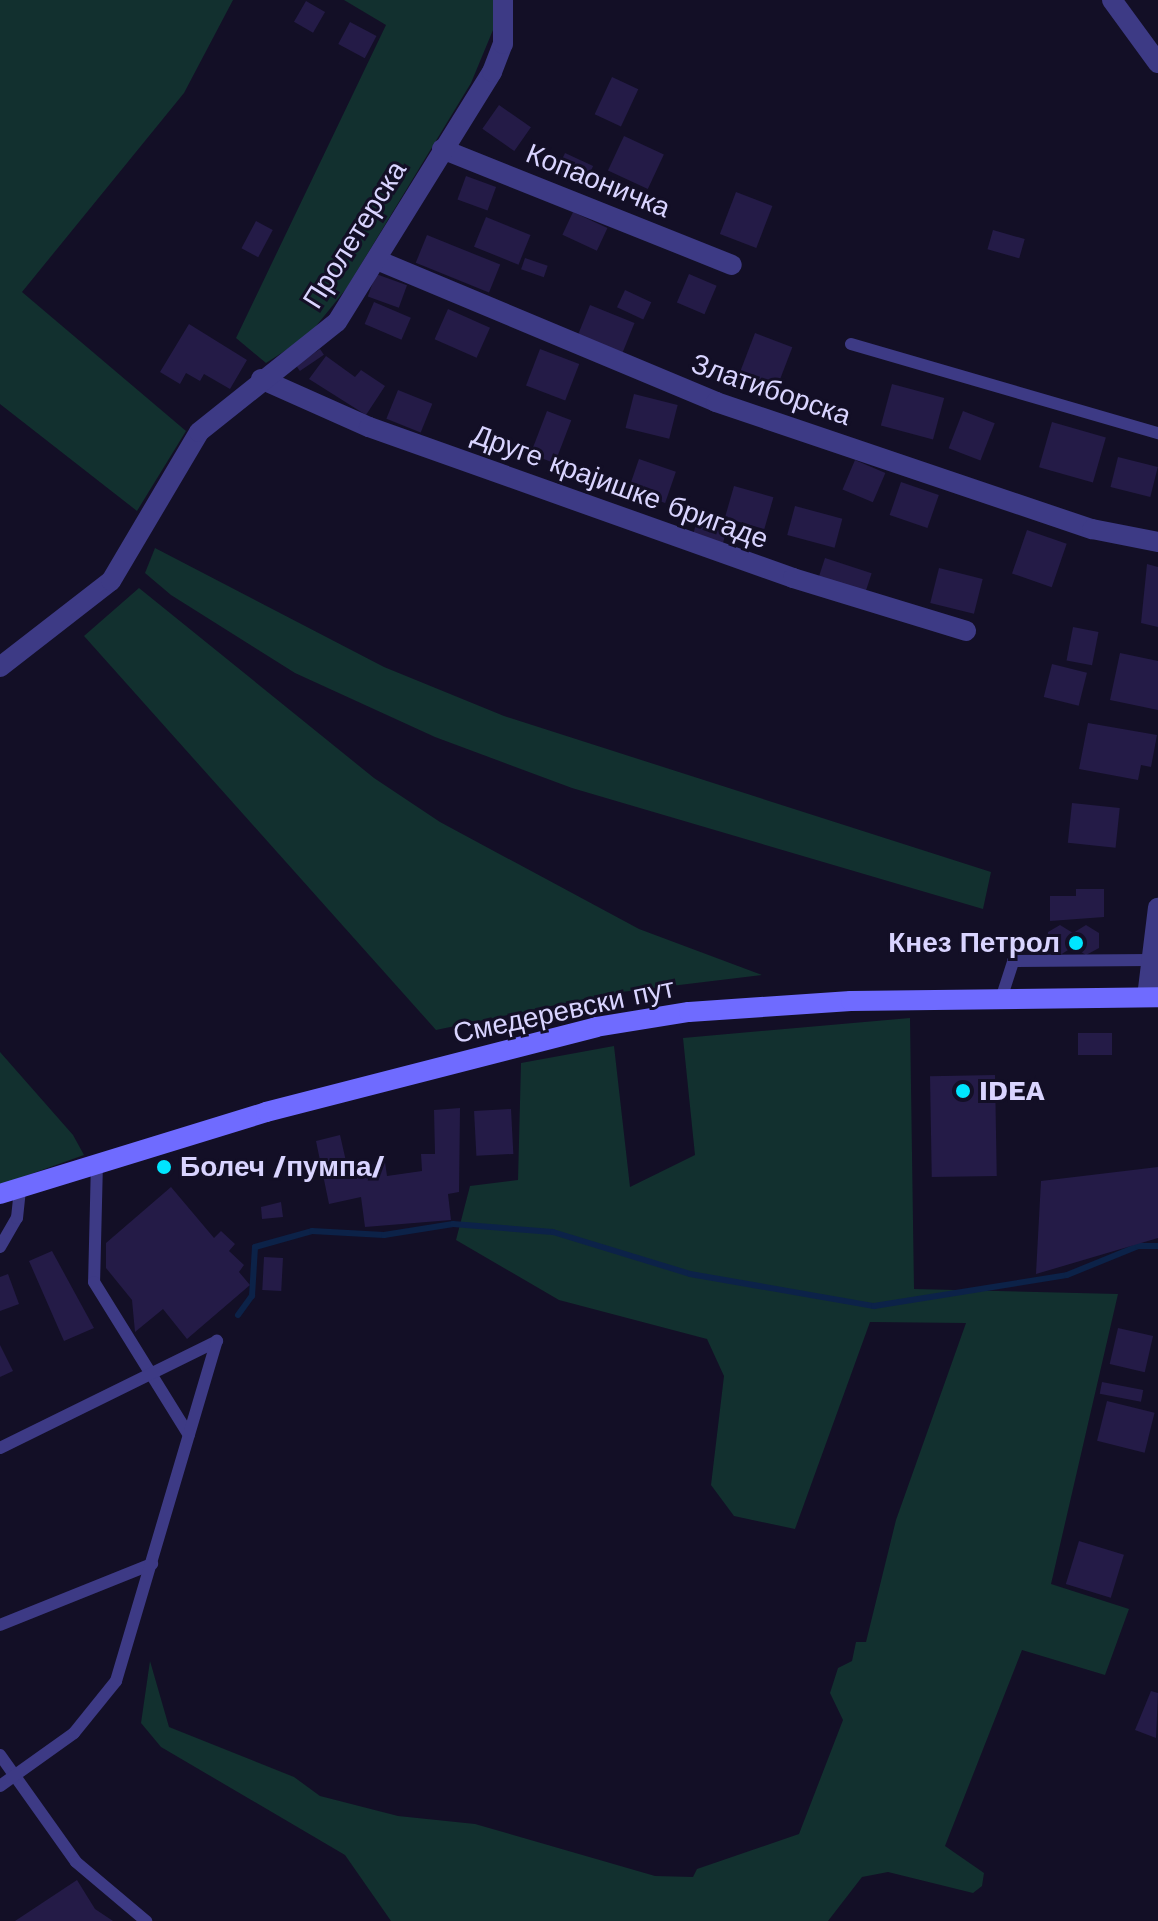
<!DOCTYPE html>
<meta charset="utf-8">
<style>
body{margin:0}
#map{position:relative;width:1158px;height:1921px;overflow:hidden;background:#130f26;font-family:"Work Sans",sans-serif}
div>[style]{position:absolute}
.green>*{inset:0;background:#12302f}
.stream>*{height:6px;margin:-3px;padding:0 3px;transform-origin:3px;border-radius:3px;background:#0c2248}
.building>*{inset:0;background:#241b47;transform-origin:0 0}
.lane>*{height:12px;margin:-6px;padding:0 6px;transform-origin:6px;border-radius:6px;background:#3d3a85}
.street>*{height:20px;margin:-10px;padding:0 10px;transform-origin:10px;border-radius:10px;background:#3d3a85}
.secondary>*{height:20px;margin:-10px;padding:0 10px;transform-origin:10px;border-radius:10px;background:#6f6bff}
.dots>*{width:22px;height:22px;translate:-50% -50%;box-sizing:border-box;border:4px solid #130f26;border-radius:50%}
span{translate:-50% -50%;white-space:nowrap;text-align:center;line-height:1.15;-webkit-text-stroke:6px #130f26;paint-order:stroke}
.street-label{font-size:28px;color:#d9d4ff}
.poi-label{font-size:28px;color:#d9d4ff;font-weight:700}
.right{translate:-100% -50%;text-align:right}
.left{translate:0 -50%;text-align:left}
</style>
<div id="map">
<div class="green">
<div style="clip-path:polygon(0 0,233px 0,184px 93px,22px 292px,186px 431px,137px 511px,0 404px)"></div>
<div style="clip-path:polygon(344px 0,494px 0,493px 30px,471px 83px,346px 289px,308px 336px,266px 363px,236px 338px,386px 25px)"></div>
<div style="clip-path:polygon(155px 548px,384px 667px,504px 716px,991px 872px,983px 909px,572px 788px,435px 737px,295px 673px,171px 595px,145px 573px)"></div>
<div style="clip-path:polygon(139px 588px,374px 778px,440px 822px,639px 929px,762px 975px,613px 993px,436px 1030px,84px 636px)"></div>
<div style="clip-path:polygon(910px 1018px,914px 1289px,1118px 1294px,1051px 1584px,1129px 1609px,1105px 1675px,1022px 1650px,945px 1846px,984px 1873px,982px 1886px,973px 1893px,888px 1872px,862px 1877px,828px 1921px,391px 1921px,345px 1855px,161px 1747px,141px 1723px,150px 1661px,169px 1727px,294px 1777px,320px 1796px,398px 1816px,475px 1824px,655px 1876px,693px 1877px,697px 1869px,799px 1834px,843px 1720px,830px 1693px,838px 1668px,852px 1661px,856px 1642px,866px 1642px,896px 1520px,966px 1323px,870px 1322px,795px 1529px,734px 1516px,711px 1485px,724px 1376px,707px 1339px,559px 1300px,456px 1240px,470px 1186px,518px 1180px,521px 1063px,614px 1046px,630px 1187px,695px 1155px,683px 1038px)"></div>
<div style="clip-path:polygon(0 1052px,73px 1135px,84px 1155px,0 1185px)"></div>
</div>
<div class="stream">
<div style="left:238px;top:1315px;width:24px;rotate:-54deg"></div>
<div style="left:252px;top:1296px;width:49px;rotate:-86.5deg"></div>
<div style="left:255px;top:1247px;width:59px;rotate:-15.7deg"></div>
<div style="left:312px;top:1231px;width:72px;rotate:3.2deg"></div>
<div style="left:384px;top:1235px;width:70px;rotate:-9.1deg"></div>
<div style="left:453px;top:1224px;width:100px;rotate:4.6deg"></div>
<div style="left:553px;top:1232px;width:143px;rotate:17deg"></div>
<div style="left:690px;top:1274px;width:187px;rotate:9.9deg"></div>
<div style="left:874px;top:1306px;width:195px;rotate:-9.1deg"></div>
<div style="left:1067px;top:1275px;width:77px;rotate:-22.2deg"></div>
<div style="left:1138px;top:1246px;width:20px"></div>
</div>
<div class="building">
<div style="left:306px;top:1px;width:22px;height:24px;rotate:30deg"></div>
<div style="left:350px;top:22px;width:30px;height:25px;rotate:28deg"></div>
<div style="left:612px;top:77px;width:29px;height:41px;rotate:25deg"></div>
<div style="left:499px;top:105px;width:39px;height:29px;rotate:35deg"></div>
<div style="left:624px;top:136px;width:44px;height:38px;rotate:25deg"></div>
<div style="left:565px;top:153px;width:31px;height:21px;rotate:25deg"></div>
<div style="left:466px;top:176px;width:32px;height:25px;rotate:20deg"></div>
<div style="left:736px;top:192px;width:39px;height:45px;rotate:21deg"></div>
<div style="left:573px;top:212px;width:38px;height:25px;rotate:25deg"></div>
<div style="left:486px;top:217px;width:48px;height:32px;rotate:22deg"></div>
<div style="left:256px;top:221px;width:19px;height:31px;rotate:28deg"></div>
<div style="left:993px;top:230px;width:33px;height:20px;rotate:16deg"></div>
<div style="left:427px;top:235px;width:79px;height:30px;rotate:22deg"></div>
<div style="left:525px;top:258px;width:24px;height:12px;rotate:19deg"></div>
<div style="left:376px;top:274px;width:33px;height:24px;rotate:20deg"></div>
<div style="left:689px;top:274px;width:30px;height:31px;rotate:23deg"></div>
<div style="left:625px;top:290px;width:29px;height:19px;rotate:25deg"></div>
<div style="left:374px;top:302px;width:40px;height:24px;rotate:23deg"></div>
<div style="left:590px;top:305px;width:48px;height:32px;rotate:22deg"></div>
<div style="left:448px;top:309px;width:46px;height:33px;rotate:24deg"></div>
<div style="clip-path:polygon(189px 324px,247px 360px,230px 389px,204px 374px,200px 381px,186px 373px,180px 384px,160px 372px)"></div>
<div style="left:755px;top:333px;width:40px;height:42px;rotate:21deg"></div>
<div style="left:320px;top:349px;width:7px;height:29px;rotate:56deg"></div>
<div style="left:540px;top:349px;width:42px;height:39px;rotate:21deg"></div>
<div style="clip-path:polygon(326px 356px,355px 377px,361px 370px,385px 386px,366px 415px,309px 379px)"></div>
<div style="left:892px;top:384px;width:54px;height:43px;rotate:15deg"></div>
<div style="left:398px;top:390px;width:37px;height:31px;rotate:22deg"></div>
<div style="left:634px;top:394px;width:45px;height:35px;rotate:14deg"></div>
<div style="left:547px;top:411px;width:26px;height:46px;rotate:21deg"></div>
<div style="left:963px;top:411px;width:34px;height:40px;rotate:21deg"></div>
<div style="left:1052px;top:422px;width:56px;height:47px;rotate:16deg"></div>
<div style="left:1118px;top:457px;width:41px;height:31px;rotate:14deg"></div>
<div style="left:639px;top:459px;width:39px;height:33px;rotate:19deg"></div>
<div style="left:855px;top:460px;width:33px;height:32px;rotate:23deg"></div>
<div style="left:901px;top:482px;width:40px;height:35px;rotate:19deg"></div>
<div style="left:734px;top:486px;width:41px;height:33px;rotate:16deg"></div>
<div style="left:795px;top:506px;width:49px;height:30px;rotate:15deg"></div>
<div style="left:696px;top:524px;width:31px;height:13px;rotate:15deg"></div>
<div style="left:1027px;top:530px;width:42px;height:46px;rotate:19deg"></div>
<div style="left:825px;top:558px;width:49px;height:20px;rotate:18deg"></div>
<div style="clip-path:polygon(1147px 564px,1158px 567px,1158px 627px,1141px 623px)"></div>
<div style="left:939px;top:568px;width:45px;height:36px;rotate:14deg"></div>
<div style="left:1073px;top:627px;width:26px;height:34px;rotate:11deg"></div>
<div style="clip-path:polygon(1120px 653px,1158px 661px,1158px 710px,1110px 700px)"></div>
<div style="left:1052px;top:664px;width:36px;height:34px;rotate:14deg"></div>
<div style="clip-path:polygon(1088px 723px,1157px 735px,1151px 767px,1141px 765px,1138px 780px,1079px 769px)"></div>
<div style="left:1072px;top:803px;width:48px;height:40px;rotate:6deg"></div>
<div style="clip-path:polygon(1076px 889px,1104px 889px,1104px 917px,1050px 921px,1050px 896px,1076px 896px)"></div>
<div style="clip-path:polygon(1060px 925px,1073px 933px,1086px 925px,1099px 933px,1099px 948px,1086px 955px,1073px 947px,1060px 955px,1047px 947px,1048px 932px)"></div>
<div style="left:1078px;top:1033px;width:34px;height:22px"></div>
<div style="left:995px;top:1075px;width:101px;height:65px;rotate:89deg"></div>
<div style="clip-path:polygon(460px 1108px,459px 1192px,448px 1194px,451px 1220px,365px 1227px,361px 1197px,329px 1204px,316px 1141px,340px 1135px,348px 1170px,385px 1162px,387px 1176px,422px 1171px,421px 1154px,435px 1154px,434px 1110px)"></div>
<div style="left:511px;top:1109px;width:45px;height:37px;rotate:87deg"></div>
<div style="clip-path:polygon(1158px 1167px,1158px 1238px,1036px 1274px,1041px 1181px)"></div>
<div style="clip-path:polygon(171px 1187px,214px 1238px,221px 1231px,235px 1244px,229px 1251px,244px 1265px,239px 1272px,250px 1285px,187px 1339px,163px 1309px,135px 1332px,132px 1300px,106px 1268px,106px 1243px)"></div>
<div style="clip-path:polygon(281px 1202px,283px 1217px,262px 1219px,261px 1207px)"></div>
<div style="clip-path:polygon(52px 1251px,94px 1328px,64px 1341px,29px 1261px)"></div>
<div style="left:264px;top:1257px;width:19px;height:33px;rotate:3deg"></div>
<div style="clip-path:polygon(8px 1274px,19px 1304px,0 1311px,0 1277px)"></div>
<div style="left:1118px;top:1328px;width:36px;height:37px;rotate:13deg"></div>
<div style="clip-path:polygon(0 1345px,13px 1371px,0 1377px)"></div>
<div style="left:1102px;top:1382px;width:42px;height:12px;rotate:11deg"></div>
<div style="left:1107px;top:1401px;width:49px;height:41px;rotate:14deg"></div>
<div style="left:1079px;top:1541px;width:47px;height:45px;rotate:17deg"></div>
<div style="clip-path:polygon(1151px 1691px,1158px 1693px,1156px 1738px,1135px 1730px)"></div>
<div style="clip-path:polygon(77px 1880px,95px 1909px,113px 1921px,15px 1921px)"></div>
</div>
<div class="lane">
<div style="left:851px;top:344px;width:320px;rotate:16.2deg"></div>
<div style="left:1001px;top:999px;width:40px;rotate:-72deg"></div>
<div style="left:1013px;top:961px;width:138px;rotate:-0.4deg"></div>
<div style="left:97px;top:1162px;width:120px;rotate:91.4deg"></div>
<div style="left:94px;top:1282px;width:180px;rotate:58.2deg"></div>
<div style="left:0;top:1247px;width:34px;rotate:-60deg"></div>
<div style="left:17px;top:1218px;width:30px;rotate:-84deg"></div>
<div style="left:0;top:1448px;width:242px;rotate:-26.2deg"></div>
<div style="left:0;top:1625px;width:164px;rotate:-21.9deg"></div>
<div style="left:0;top:1755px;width:131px;rotate:54.6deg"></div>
<div style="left:76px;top:1862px;width:92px;rotate:40.1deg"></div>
<div style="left:0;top:1786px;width:91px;rotate:-35.6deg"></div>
<div style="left:74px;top:1733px;width:67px;rotate:-51.1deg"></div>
<div style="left:116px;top:1681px;width:355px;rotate:-73.5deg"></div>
</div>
<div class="street">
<div style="left:1112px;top:0;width:78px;rotate:53.9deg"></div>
<div style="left:442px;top:149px;width:312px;rotate:21.8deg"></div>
<div style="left:377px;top:260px;width:368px;rotate:22.7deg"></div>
<div style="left:716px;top:402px;width:397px;rotate:18.7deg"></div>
<div style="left:1092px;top:529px;width:67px;rotate:11.1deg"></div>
<div style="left:261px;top:379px;width:118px;rotate:24deg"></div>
<div style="left:369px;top:427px;width:450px;rotate:19.6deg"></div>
<div style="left:793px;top:578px;width:181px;rotate:17deg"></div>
<div style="left:0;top:667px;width:140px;rotate:-37.8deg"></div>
<div style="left:111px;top:581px;width:173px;rotate:-59.4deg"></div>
<div style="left:199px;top:432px;width:176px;rotate:-38.6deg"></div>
<div style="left:337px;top:322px;width:294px;rotate:-58.2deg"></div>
<div style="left:492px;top:72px;width:30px;rotate:-69deg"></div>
<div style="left:503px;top:44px;width:44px;rotate:-90deg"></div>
<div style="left:1147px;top:997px;width:90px;rotate:-83deg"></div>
</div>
<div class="secondary">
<div style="left:0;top:1194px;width:278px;rotate:-17.1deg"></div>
<div style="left:266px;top:1112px;width:341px;rotate:-14.4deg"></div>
<div style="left:596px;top:1027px;width:94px;rotate:-9.2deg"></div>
<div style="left:689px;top:1012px;width:162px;rotate:-3.9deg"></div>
<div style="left:851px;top:1001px;width:307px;rotate:-0.7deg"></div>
</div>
<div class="dots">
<div style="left:1076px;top:943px;background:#00e5ff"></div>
<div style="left:963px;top:1091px;background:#00e5ff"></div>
<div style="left:164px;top:1167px;background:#00e5ff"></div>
</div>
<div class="street-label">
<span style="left:598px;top:181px;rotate:22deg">Копаоничка</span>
<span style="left:355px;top:235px;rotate:-58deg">Пролетерска</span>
<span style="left:771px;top:390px;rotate:19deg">Златиборска</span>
<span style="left:620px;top:487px;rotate:20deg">Друге крајишке бригаде</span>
<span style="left:564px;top:1011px;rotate:-12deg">Смедеревски пут</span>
</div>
<div class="poi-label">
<span class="right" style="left:1060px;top:943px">Кнез Петрол</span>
<span class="left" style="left:979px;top:1091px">IDEA</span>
<span class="left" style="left:180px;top:1167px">Болеч /пумпа/</span>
</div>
</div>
